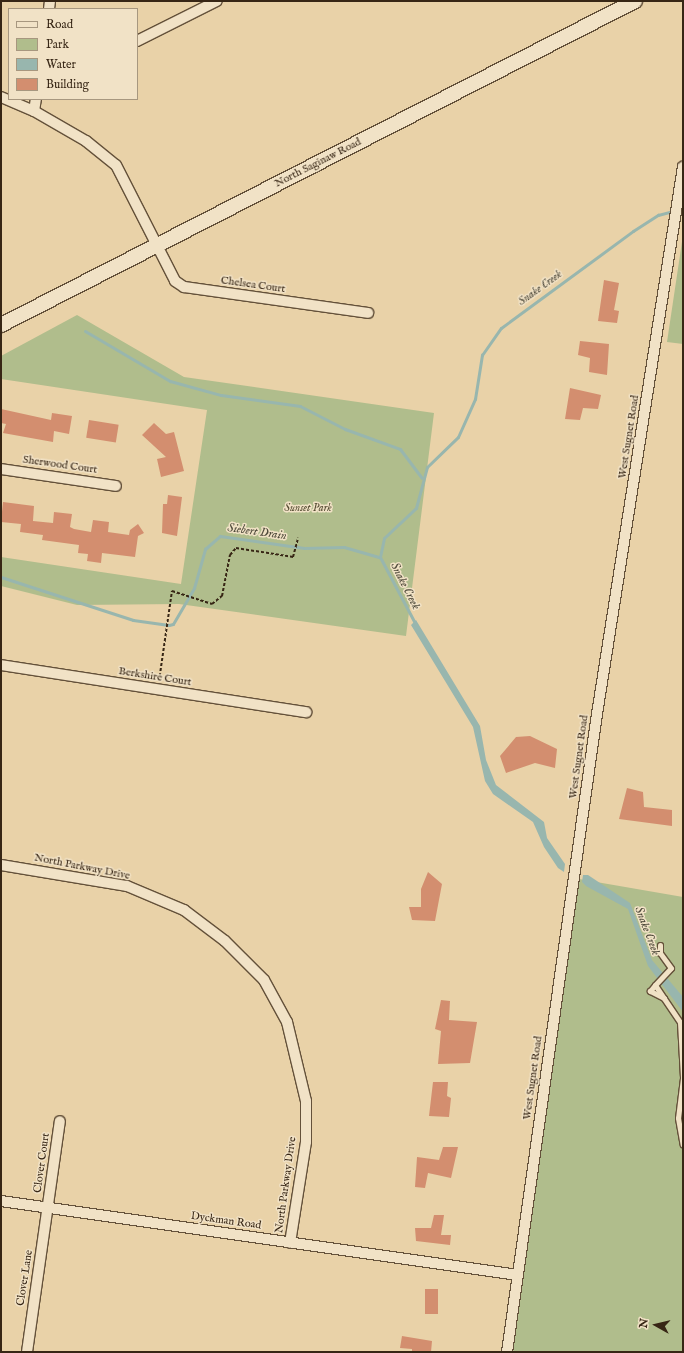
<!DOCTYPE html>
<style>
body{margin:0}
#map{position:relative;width:684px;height:1353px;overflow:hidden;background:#e9d2a8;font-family:"IM FELL English",serif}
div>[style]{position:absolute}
.green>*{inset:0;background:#b0bd8c}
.water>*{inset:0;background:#98b6ae}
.stream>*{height:3px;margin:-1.5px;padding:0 1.5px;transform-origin:1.5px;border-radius:1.5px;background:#98b6ae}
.building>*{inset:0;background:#d38e6f;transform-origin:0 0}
.path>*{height:2px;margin-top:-1px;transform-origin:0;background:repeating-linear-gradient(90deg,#372615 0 3px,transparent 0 5px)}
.roads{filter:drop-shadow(1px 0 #64513a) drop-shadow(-1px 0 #64513a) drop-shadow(0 1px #64513a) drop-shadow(0 -1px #64513a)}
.lane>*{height:5px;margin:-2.5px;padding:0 2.5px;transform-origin:2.5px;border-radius:2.5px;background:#f1e2c6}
.street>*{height:10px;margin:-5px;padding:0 5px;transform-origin:5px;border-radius:5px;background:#f1e2c6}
.secondary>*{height:14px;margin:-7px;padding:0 7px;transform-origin:7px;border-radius:7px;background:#f1e2c6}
span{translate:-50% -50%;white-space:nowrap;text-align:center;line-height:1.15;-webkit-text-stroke:3px #f1e2c6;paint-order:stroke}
.street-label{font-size:11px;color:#372615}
.park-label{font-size:11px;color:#554c33;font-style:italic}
.water-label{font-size:12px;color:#4f4a3b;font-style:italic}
.frame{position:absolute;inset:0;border:2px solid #372615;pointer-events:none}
.legend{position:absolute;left:8px;top:8px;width:130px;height:92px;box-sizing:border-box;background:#f1e2c6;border:1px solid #a7977f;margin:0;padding:5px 7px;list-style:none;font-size:12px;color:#372615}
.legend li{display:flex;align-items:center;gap:8px;height:20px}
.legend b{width:20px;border:1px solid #a7977f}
.north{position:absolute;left:636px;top:1305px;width:40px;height:40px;-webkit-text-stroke:3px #f1e2c6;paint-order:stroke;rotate:278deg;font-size:11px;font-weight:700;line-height:16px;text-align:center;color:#372615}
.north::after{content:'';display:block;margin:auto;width:14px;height:18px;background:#372615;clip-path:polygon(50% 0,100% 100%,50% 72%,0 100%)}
</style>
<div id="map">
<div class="green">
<div style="clip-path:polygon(683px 235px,683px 344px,667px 342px)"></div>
<div style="clip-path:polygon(77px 315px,184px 377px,434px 413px,406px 636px,179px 604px,77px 605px,1px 586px,1px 557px,181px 584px,207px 410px,1px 379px,1px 356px)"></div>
<div style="clip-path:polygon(579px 879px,683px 897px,683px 1352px,513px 1352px)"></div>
</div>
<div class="water">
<div style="clip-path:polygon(416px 620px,480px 726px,486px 760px,496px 785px,544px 822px,547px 838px,565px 864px,564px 872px,558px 868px,544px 847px,533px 822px,493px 794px,485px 781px,473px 727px,411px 625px)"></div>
<div style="clip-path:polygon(583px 875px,588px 875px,630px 903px,652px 960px,683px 997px,683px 1012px,648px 966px,628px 909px,586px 886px,582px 882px)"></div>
</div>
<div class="stream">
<div style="left:85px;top:331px;width:99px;rotate:30.5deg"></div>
<div style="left:170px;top:381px;width:53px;rotate:15.4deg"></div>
<div style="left:221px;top:395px;width:80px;rotate:7.9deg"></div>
<div style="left:300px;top:406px;width:51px;rotate:27.1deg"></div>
<div style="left:345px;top:429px;width:59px;rotate:20deg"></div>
<div style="left:400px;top:449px;width:36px;rotate:53deg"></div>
<div style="left:1px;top:577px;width:139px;rotate:18deg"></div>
<div style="left:133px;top:620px;width:36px;rotate:8deg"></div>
<div style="left:169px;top:625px;width:4px;rotate:-14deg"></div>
<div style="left:173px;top:624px;width:42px;rotate:-59.7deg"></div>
<div style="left:194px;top:588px;width:41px;rotate:-74.2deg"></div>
<div style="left:205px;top:549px;width:20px;rotate:-41deg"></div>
<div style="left:220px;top:536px;width:85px;rotate:8.1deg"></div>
<div style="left:304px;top:548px;width:40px;rotate:-1.4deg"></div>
<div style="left:344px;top:547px;width:37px;rotate:16deg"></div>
<div style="left:416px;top:625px;width:77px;rotate:-117.9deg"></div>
<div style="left:380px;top:557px;width:19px;rotate:-78deg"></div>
<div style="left:384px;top:538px;width:44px;rotate:-43.2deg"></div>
<div style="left:416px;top:508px;width:42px;rotate:-75deg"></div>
<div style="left:427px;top:467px;width:43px;rotate:-44.1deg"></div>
<div style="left:458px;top:437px;width:42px;rotate:-65.9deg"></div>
<div style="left:475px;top:399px;width:45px;rotate:-81deg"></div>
<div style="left:482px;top:355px;width:33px;rotate:-55deg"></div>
<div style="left:501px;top:328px;width:164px;rotate:-36.3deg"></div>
<div style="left:633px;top:231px;width:30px;rotate:-33deg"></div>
<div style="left:658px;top:215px;width:16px;rotate:-15deg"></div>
</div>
<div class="building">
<div style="clip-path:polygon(604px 280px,619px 283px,614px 310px,619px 311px,617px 323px,598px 321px)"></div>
<div style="clip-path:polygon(580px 341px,609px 344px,607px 375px,589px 372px,590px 358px,578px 355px)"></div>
<div style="clip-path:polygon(570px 388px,601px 395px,598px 409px,583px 408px,580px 420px,565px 419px)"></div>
<div style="clip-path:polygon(1px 409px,51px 420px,52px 413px,72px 416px,69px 434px,54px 431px,53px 442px,3px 433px,6px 424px,1px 423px)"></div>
<div style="left:89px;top:420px;width:30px;height:18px;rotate:9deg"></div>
<div style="clip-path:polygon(154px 423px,166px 434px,174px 432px,184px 471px,161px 477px,157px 459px,166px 457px,142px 435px)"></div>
<div style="clip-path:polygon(168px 495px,182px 497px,177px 536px,162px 533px,163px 504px,167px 504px)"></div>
<div style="clip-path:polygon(3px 502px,34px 506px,33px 521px,53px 523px,54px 512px,72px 514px,70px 527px,74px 529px,91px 532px,93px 520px,109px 522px,108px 532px,129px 535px,130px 530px,138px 524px,144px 533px,138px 536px,135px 557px,102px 553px,101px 563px,87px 561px,88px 554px,78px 553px,79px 545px,42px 540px,43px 535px,20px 532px,21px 524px,1px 522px)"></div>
<div style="clip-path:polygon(530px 736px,557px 749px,555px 768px,535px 763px,506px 773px,500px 756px,516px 737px)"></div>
<div style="clip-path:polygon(627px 788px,643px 792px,644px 807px,672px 810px,672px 826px,619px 819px)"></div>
<div style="clip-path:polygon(428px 872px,442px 884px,435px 921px,412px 920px,409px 907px,421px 907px,421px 889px)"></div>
<div style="clip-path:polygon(441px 1000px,450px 1001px,449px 1020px,477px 1022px,470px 1063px,438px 1064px,441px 1031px,435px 1029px)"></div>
<div style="clip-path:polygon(433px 1082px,448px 1082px,447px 1096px,451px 1098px,449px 1117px,429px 1116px)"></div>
<div style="clip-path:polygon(443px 1147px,458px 1147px,451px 1178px,428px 1173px,425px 1188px,415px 1187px,417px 1157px,439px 1160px)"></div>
<div style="clip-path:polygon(434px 1215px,444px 1215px,441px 1235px,451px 1235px,450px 1245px,416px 1241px,415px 1228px,431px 1228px)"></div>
<div style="left:425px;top:1289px;width:13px;height:25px"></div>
<div style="clip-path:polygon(402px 1336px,432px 1341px,431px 1352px,412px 1352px,412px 1349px,400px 1348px)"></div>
</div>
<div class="path">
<div style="left:159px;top:681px;width:91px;rotate:-81.8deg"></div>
<div style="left:172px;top:591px;width:42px;rotate:18deg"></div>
<div style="left:212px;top:604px;width:13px;rotate:-39deg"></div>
<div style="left:222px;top:596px;width:42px;rotate:-79deg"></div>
<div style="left:230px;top:555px;width:9px;rotate:-49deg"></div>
<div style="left:236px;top:548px;width:58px;rotate:9deg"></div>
<div style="left:293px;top:557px;width:20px;rotate:-75deg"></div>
</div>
<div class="roads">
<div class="lane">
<div style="left:655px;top:985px;width:23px;rotate:-47deg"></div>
<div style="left:671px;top:968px;width:19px;rotate:-126deg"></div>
<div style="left:660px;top:953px;width:8px;rotate:-90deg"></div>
<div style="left:664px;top:998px;width:16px;rotate:-153deg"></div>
<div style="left:650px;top:991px;width:8px;rotate:-50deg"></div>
<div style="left:655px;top:985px;width:45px;rotate:56deg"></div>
<div style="left:680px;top:1022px;width:56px;rotate:86.9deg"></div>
<div style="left:683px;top:1078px;width:40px;rotate:97.1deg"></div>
<div style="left:678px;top:1118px;width:27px;rotate:80deg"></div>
</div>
<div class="street">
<div style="left:49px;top:9px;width:8px;rotate:-83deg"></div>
<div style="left:137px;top:41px;width:89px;rotate:-26.6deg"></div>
<div style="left:1px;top:97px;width:36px;rotate:23deg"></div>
<div style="left:34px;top:111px;width:60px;rotate:30deg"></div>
<div style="left:86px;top:141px;width:38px;rotate:39deg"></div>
<div style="left:116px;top:165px;width:130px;rotate:63deg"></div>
<div style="left:175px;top:281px;width:11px;rotate:34deg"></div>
<div style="left:184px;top:287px;width:186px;rotate:8deg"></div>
<div style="left:34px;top:111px;width:12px;rotate:-81deg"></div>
<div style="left:1px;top:469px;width:116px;rotate:8.4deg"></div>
<div style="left:1px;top:665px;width:309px;rotate:8.8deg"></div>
<div style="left:1px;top:865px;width:128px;rotate:9.5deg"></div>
<div style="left:127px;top:886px;width:62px;rotate:22.8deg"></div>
<div style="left:184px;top:910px;width:51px;rotate:37.1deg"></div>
<div style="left:225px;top:941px;width:55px;rotate:45deg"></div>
<div style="left:264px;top:980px;width:48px;rotate:61.3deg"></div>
<div style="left:287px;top:1022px;width:81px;rotate:76.5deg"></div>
<div style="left:306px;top:1101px;width:41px;rotate:90deg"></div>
<div style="left:306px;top:1142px;width:102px;rotate:99deg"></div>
<div style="left:1px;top:1201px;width:522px;rotate:8.15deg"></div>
<div style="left:27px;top:1352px;width:233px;rotate:-81.9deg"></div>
<div style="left:507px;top:1352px;width:644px;rotate:-81.97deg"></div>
<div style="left:597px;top:714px;width:554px;rotate:-81.07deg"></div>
</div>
<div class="secondary">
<div style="left:1px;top:325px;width:712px;rotate:-27.07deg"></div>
</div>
</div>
<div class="street-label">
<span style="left:318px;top:163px;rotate:-27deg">North Saginaw Road</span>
<span style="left:253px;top:285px;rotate:8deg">Chelsea Court</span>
<span style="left:629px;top:437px;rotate:-81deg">West Sugnet Road</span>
<span style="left:60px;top:465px;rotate:8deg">Sherwood Court</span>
<span style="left:155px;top:677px;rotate:9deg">Berkshire Court</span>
<span style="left:579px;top:757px;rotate:-82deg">West Sugnet Road</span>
<span style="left:82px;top:867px;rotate:11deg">North Parkway Drive</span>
<span style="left:533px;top:1078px;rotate:-82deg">West Sugnet Road</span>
<span style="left:42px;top:1163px;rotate:-82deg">Clover Court</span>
<span style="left:286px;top:1185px;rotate:-82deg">North Parkway Drive</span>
<span style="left:226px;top:1221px;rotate:8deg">Dyckman Road</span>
<span style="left:25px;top:1278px;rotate:-81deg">Clover Lane</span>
</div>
<div class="park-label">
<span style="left:308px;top:508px">Sunset Park</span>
</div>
<div class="water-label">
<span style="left:540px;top:288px;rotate:-36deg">Snake Creek</span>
<span style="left:257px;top:532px;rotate:8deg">Siebert Drain</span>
<span style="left:405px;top:586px;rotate:63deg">Snake Creek</span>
<span style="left:647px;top:931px;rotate:69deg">Snake Creek</span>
</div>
<div class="frame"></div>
<ul class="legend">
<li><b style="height:5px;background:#f1e2c6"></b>Road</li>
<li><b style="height:11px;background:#b0bd8c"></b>Park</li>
<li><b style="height:11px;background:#98b6ae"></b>Water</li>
<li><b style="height:11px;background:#d38e6f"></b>Building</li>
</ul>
<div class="north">N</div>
</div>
